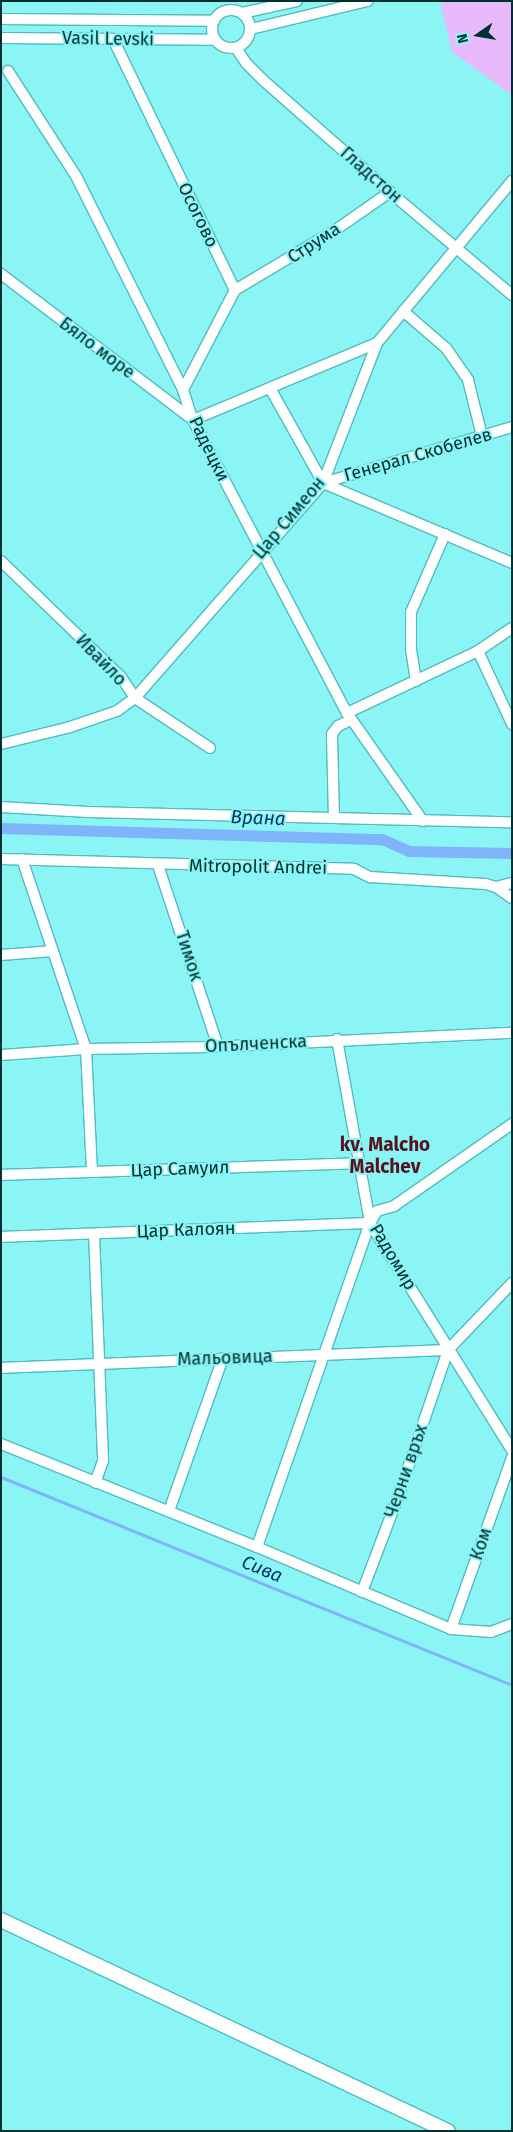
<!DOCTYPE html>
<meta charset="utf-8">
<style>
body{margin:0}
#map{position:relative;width:513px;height:2132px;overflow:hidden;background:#8bf5f6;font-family:"Fira Sans",sans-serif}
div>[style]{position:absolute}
.green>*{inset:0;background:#e9b9fc}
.stream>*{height:3px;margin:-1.5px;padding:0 1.5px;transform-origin:1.5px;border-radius:1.5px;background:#7fb4fa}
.canal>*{height:11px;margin:-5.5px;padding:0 5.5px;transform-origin:5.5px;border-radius:5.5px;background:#7fb4fa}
.roads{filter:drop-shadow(1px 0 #50bcbd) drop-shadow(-1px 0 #50bcbd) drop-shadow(0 1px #50bcbd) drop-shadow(0 -1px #50bcbd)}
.minor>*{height:10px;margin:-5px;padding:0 5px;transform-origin:5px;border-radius:5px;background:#fff}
.minor>.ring{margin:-5px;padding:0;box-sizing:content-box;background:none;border:10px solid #fff;border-radius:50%}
.major>*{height:14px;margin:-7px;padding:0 7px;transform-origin:7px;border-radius:7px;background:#fff}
span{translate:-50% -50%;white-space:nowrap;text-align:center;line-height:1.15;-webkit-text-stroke:4px #8bf5f6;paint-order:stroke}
.street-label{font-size:18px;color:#003132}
.water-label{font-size:19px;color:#07366c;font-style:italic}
.neighbourhood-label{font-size:19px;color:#57121e;font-weight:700}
.frame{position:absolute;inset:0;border:2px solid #003132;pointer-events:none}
.north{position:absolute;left:453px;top:10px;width:50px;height:50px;-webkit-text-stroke:4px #8bf5f6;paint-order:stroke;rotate:257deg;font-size:14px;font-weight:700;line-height:20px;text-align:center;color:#003132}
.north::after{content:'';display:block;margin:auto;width:18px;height:22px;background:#003132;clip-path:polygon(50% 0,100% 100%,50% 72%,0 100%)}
</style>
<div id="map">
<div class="green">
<div style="clip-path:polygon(440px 1px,512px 1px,512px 95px,452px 52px)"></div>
</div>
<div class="stream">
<div style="left:1px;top:1477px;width:552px;rotate:22.15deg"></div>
</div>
<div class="canal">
<div style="left:1px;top:828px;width:381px;rotate:1.7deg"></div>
<div style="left:382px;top:839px;width:30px;rotate:24deg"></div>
<div style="left:409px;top:851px;width:103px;rotate:1.1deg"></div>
</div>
<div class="roads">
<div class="minor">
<div class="ring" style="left:212px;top:10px;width:28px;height:28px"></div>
<div style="left:242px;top:13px;width:56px;rotate:-12.3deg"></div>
<div style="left:1px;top:19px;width:213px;rotate:0.5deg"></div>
<div style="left:251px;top:29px;width:120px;rotate:-13.5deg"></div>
<div style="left:1px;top:38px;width:214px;rotate:0.5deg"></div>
<div style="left:113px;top:39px;width:279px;rotate:64.1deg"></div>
<div style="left:235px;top:290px;width:113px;rotate:117.5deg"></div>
<div style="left:236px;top:48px;width:18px;rotate:56deg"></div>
<div style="left:246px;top:63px;width:24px;rotate:45deg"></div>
<div style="left:263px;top:80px;width:169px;rotate:41.4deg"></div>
<div style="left:390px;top:192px;width:160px;rotate:40.2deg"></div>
<div style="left:8px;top:71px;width:125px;rotate:57.1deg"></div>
<div style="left:76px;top:176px;width:239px;rotate:63.4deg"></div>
<div style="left:183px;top:390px;width:32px;rotate:72deg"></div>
<div style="left:193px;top:420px;width:331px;rotate:62.3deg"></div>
<div style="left:347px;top:713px;width:132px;rotate:54.9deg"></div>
<div style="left:1px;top:274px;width:241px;rotate:37.2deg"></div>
<div style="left:193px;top:420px;width:199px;rotate:-22.7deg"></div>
<div style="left:235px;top:290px;width:115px;rotate:-30.8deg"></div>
<div style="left:334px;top:231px;width:68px;rotate:-34.9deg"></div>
<div style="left:403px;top:311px;width:57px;rotate:40.7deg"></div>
<div style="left:446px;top:348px;width:39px;rotate:55deg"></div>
<div style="left:468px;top:380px;width:58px;rotate:76deg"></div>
<div style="left:270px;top:388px;width:109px;rotate:60.8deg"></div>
<div style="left:323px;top:483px;width:205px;rotate:22.9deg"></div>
<div style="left:323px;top:483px;width:197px;rotate:-16.5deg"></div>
<div style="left:1px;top:561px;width:167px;rotate:44deg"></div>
<div style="left:121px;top:677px;width:25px;rotate:56deg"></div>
<div style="left:135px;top:698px;width:90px;rotate:33.7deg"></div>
<div style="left:478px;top:651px;width:81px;rotate:65deg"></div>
<div style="left:416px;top:681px;width:33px;rotate:-99deg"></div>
<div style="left:411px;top:648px;width:36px;rotate:-90deg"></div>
<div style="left:411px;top:612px;width:85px;rotate:-66.4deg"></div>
<div style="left:347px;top:713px;width:145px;rotate:-25.3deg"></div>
<div style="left:478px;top:651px;width:41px;rotate:-34.1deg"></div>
<div style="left:1px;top:744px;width:71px;rotate:-13.8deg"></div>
<div style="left:70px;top:727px;width:50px;rotate:-18.8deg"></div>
<div style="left:117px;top:711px;width:22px;rotate:-36deg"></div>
<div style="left:135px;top:698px;width:286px;rotate:-48.8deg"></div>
<div style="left:323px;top:483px;width:150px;rotate:-68.9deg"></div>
<div style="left:377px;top:343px;width:211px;rotate:-50.2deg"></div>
<div style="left:1px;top:807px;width:87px;rotate:3.3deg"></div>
<div style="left:88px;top:812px;width:424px;rotate:1.4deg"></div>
<div style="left:334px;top:818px;width:84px;rotate:-91.4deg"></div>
<div style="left:332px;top:734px;width:10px;rotate:-53deg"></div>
<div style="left:338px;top:726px;width:14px;rotate:-25deg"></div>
<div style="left:1px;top:859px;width:353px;rotate:1.6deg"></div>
<div style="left:354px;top:869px;width:18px;rotate:27deg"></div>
<div style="left:370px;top:877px;width:116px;rotate:3.5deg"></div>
<div style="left:486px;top:884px;width:10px;rotate:17deg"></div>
<div style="left:496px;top:887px;width:16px;rotate:-14deg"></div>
<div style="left:22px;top:859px;width:200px;rotate:71.4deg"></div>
<div style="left:86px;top:1049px;width:123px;rotate:87.2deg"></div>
<div style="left:158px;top:865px;width:191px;rotate:71.7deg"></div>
<div style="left:496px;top:887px;width:19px;rotate:35deg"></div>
<div style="left:1px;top:955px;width:52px;rotate:-4.4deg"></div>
<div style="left:337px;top:1039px;width:187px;rotate:79.8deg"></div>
<div style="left:370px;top:1223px;width:268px;rotate:58deg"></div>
<div style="left:1px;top:1055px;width:85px;rotate:-4deg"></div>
<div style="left:86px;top:1049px;width:124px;rotate:-0.9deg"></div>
<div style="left:210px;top:1047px;width:302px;rotate:-2.7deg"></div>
<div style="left:1px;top:1175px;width:359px;rotate:-1.9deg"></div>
<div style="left:94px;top:1234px;width:227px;rotate:87.7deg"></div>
<div style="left:103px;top:1461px;width:23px;rotate:110deg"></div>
<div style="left:1px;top:1237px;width:369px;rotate:-2.2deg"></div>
<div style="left:1px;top:1368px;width:447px;rotate:-2.3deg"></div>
<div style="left:1px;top:1444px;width:276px;rotate:21.9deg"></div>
<div style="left:257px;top:1547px;width:211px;rotate:22.9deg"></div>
<div style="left:451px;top:1629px;width:40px;rotate:4.3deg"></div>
<div style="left:491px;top:1632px;width:22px;rotate:-21deg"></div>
<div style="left:169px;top:1511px;width:162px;rotate:-70.6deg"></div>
<div style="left:257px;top:1547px;width:343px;rotate:-70.8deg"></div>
<div style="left:370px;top:1223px;width:14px;rotate:-60deg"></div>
<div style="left:377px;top:1211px;width:18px;rotate:-16deg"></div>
<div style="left:394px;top:1206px;width:144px;rotate:-34.8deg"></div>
<div style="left:362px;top:1592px;width:102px;rotate:-69.2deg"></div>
<div style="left:398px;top:1497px;width:155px;rotate:-71.2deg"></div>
<div style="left:448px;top:1350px;width:93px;rotate:-46.3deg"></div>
<div style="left:451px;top:1629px;width:182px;rotate:-70.4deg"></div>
</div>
<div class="major">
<div style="left:1px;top:1920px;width:494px;rotate:25.3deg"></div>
</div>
</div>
<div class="street-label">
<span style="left:108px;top:39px;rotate:1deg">Vasil Levski</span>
<span style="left:371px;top:175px;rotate:41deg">Гладстон</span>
<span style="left:198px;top:215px;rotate:64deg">Осогово</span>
<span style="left:314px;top:243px;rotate:-33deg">Струма</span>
<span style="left:97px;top:348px;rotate:37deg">Бяло море</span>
<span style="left:209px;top:449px;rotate:64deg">Радецки</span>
<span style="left:418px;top:455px;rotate:-16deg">Генерал Скобелев</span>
<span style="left:289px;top:518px;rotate:-50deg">Цар Симеон</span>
<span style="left:101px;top:660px;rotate:46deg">Ивайло</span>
<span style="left:258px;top:867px;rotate:1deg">Mitropolit Andrei</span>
<span style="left:189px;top:956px;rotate:72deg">Тимок</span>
<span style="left:256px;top:1044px;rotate:-3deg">Опълченска</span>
<span style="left:180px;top:1169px;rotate:-2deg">Цар Самуил</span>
<span style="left:186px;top:1230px;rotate:-2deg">Цар Калоян</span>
<span style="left:393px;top:1257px;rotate:59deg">Радомир</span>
<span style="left:225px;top:1358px;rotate:-2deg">Мальовица</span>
<span style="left:406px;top:1471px;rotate:-71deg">Черни връх</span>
<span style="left:481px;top:1544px;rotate:-71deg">Ком</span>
</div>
<div class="water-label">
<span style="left:258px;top:818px;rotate:2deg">Врана</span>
<span style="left:262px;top:1569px;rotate:22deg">Сива</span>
</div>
<div class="neighbourhood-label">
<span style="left:385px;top:1156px">kv. Malcho<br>Malchev</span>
</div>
<div class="frame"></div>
<div class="north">N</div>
</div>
